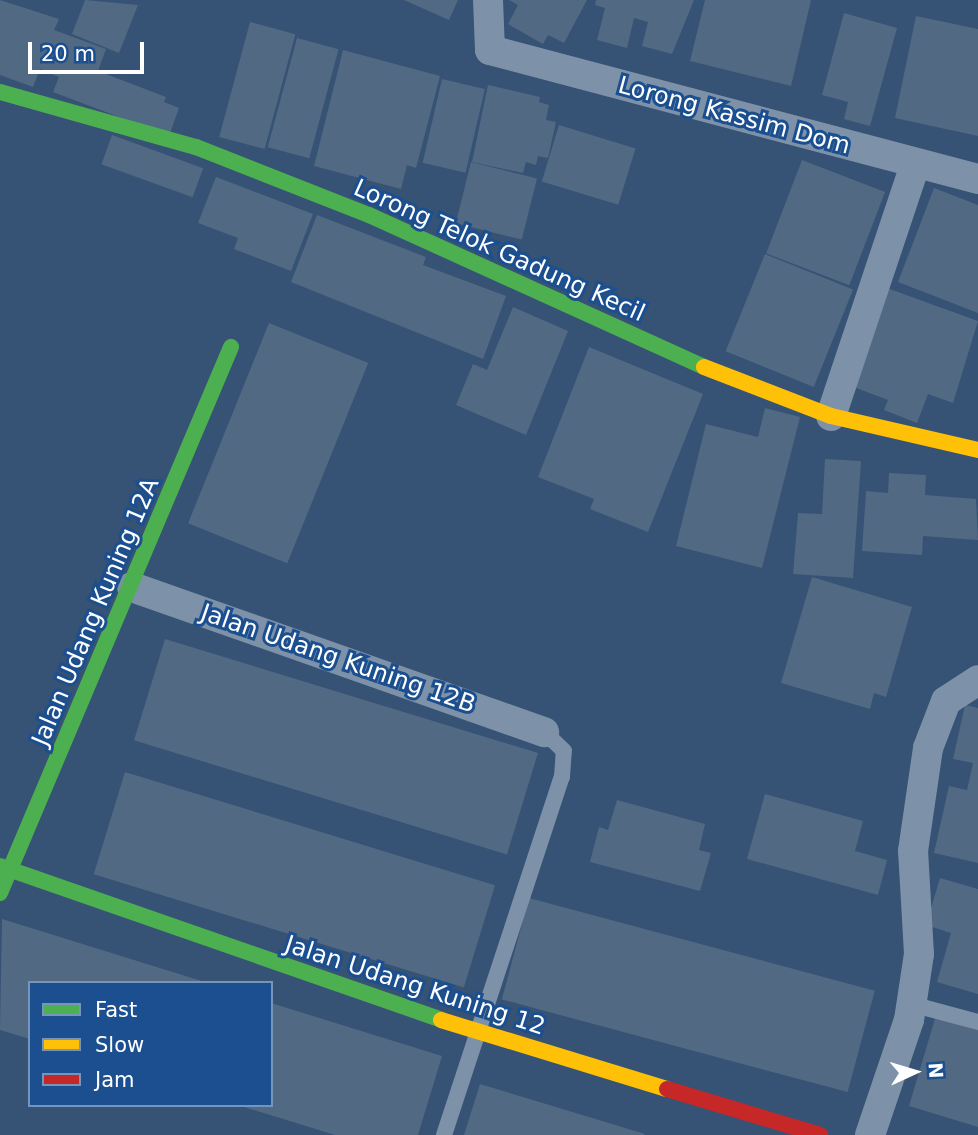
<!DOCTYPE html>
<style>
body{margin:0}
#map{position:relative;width:978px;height:1135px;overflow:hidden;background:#365274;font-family:"DejaVu Sans",sans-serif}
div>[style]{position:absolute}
.building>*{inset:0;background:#526984;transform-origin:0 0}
.lane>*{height:16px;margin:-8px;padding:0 8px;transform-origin:8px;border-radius:8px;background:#7d92a8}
.street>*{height:30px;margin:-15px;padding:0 15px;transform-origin:15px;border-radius:15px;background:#7d92a8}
.fast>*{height:16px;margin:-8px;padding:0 8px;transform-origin:8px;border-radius:8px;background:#4caf50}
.slow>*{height:16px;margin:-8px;padding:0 8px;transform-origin:8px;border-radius:8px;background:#ffc107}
.jam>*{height:16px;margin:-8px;padding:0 8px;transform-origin:8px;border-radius:8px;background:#c62828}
span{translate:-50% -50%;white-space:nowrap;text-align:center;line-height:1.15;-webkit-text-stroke:6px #1b4f8f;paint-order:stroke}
.street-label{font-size:24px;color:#fff}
.legend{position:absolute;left:28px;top:981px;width:245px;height:126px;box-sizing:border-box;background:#1b4f8f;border:2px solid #7695bc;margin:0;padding:9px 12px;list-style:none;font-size:21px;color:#fff}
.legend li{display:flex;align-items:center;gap:14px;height:35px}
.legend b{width:35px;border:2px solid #7695bc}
.north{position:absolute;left:880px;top:1037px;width:70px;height:70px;-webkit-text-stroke:5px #1b4f8f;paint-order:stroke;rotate:86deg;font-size:19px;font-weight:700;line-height:28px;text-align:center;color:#fff}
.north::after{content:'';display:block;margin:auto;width:24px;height:32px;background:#fff;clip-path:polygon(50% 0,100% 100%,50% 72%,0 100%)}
.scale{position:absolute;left:28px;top:42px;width:116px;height:32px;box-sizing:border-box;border:4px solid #fff;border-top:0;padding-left:9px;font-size:21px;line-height:24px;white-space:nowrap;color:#fff;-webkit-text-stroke:5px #1b4f8f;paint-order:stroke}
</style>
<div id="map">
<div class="building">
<div style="clip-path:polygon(0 0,59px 19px,54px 30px,106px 49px,98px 71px,166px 97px,164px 102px,179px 108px,169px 136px,53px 92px,59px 77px,40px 69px,33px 87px,0 75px)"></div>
<div style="clip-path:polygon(85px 0,138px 5px,119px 53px,72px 34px)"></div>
<div style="clip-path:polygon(404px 0,458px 0,449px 20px)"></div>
<div style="clip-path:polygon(509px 0,587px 0,564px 43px,548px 35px,543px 44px,508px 24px,518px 5px)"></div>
<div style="clip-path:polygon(596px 0,694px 0,672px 54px,642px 46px,648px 22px,634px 18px,627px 48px,597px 40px,605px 8px,595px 5px)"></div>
<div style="clip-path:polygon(705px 0,811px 0,791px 86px,690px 61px)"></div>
<div style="clip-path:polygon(844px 13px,897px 28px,870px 126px,844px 119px,848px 102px,822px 95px)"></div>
<div style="clip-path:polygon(916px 16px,978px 29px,978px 136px,895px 118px)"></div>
<div style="left:250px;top:22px;width:47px;height:119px;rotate:15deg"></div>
<div style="left:297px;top:38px;width:43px;height:113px;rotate:15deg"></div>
<div style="clip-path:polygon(343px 50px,440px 76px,416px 168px,407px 165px,401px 189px,314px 166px)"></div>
<div style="left:442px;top:79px;width:44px;height:86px;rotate:13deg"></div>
<div style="clip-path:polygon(488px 85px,540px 97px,539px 102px,549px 105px,546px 120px,556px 122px,548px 158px,538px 156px,536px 165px,526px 162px,523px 173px,472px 162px)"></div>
<div style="left:559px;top:125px;width:80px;height:59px;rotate:17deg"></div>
<div style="left:112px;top:135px;width:97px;height:31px;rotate:20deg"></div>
<div style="left:802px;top:160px;width:89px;height:100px;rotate:21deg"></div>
<div style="left:471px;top:162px;width:68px;height:63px;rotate:14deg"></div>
<div style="clip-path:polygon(216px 177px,313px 214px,291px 271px,234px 249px,238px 238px,198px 223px)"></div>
<div style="clip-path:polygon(934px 188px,978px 205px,978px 313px,898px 282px)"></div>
<div style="clip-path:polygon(317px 215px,426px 257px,423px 265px,506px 296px,483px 359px,291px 282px)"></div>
<div style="left:765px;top:254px;width:95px;height:105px;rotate:22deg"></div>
<div style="clip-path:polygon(887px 288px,978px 321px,953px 403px,928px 394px,917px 423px,884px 410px,888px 400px,851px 386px)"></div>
<div style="clip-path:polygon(513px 307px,568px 331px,526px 435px,456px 405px,473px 364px,487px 370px)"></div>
<div style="left:269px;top:323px;width:107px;height:216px;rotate:22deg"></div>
<div style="clip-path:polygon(589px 347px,703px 394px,648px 532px,590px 509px,594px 499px,538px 477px)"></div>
<div style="clip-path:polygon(765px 408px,800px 417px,762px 568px,676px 546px,706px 424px,758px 437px)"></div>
<div style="clip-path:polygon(825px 459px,861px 461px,853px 578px,793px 574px,798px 513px,822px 514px)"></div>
<div style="clip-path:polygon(889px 473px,926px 475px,925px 495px,976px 499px,978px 540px,923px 536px,922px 555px,862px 551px,866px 491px,888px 493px)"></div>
<div style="clip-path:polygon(812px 577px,912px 607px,886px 697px,874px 693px,870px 709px,781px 683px)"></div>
<div style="left:165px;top:639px;width:390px;height:106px;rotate:17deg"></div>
<div style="clip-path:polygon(965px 705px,978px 708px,978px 863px,934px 853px,949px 786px,967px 790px,973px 763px,953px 759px)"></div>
<div style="left:125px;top:772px;width:387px;height:107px;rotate:17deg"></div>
<div style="clip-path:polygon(765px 794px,863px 821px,855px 851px,887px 860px,878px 895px,747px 859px)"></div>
<div style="clip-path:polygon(617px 800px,705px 824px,699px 850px,711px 853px,700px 891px,590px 862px,599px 827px,608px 830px)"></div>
<div style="clip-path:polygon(940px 878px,978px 889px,978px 994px,937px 982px,951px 933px,926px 925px)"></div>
<div style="left:529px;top:898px;width:358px;height:105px;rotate:15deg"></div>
<div style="clip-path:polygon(2px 919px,205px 982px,205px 983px,30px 983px,30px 1039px,0 1030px)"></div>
<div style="clip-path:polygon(271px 1003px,442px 1056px,418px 1135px,335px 1135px,241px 1106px,271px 1105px)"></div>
<div style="clip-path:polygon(937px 1012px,978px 1024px,978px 1127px,909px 1106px)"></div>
<div style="clip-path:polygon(480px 1084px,645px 1134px,644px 1135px,464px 1135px)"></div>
</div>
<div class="lane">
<div style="left:911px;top:1004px;width:69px;rotate:15deg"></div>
<div style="left:444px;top:1135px;width:377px;rotate:-71.8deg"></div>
<div style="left:562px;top:777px;width:26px;rotate:-86deg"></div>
<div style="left:564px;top:751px;width:28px;rotate:-136deg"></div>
</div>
<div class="street">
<div style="left:488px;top:0;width:50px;rotate:87.7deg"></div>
<div style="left:490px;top:50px;width:505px;rotate:14.81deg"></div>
<div style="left:831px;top:416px;width:265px;rotate:-71.5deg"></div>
<div style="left:132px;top:587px;width:437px;rotate:19.4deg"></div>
<div style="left:870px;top:1135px;width:121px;rotate:-71.3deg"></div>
<div style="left:909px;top:1020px;width:67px;rotate:-81.4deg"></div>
<div style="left:919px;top:954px;width:103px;rotate:-93.3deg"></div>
<div style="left:913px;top:851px;width:104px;rotate:-81.7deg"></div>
<div style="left:928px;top:748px;width:50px;rotate:-69deg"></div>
<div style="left:946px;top:701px;width:38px;rotate:-33deg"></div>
</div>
<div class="fast">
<div style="left:0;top:92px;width:204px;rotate:15.7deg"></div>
<div style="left:196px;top:147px;width:186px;rotate:21.5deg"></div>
<div style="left:369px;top:215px;width:368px;rotate:24.4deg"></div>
<div style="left:0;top:866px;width:467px;rotate:19.2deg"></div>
<div style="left:0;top:893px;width:593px;rotate:-67.07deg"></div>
</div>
<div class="slow">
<div style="left:704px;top:367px;width:136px;rotate:21.1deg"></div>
<div style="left:831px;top:416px;width:151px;rotate:13deg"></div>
<div style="left:441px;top:1020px;width:236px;rotate:17deg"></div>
</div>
<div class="jam">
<div style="left:667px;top:1089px;width:160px;rotate:16.7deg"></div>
</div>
<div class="street-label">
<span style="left:734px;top:116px;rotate:15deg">Lorong Kassim Dom</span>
<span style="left:499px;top:251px;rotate:24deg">Lorong Telok Gadung Kecil</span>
<span style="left:96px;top:612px;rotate:-67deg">Jalan Udang Kuning 12A</span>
<span style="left:338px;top:659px;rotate:19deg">Jalan Udang Kuning 12B</span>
<span style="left:415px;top:986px;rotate:18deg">Jalan Udang Kuning 12</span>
</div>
<ul class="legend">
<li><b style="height:9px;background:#4caf50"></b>Fast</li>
<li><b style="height:9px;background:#ffc107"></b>Slow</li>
<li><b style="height:9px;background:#c62828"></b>Jam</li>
</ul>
<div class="north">N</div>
<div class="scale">20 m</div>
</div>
